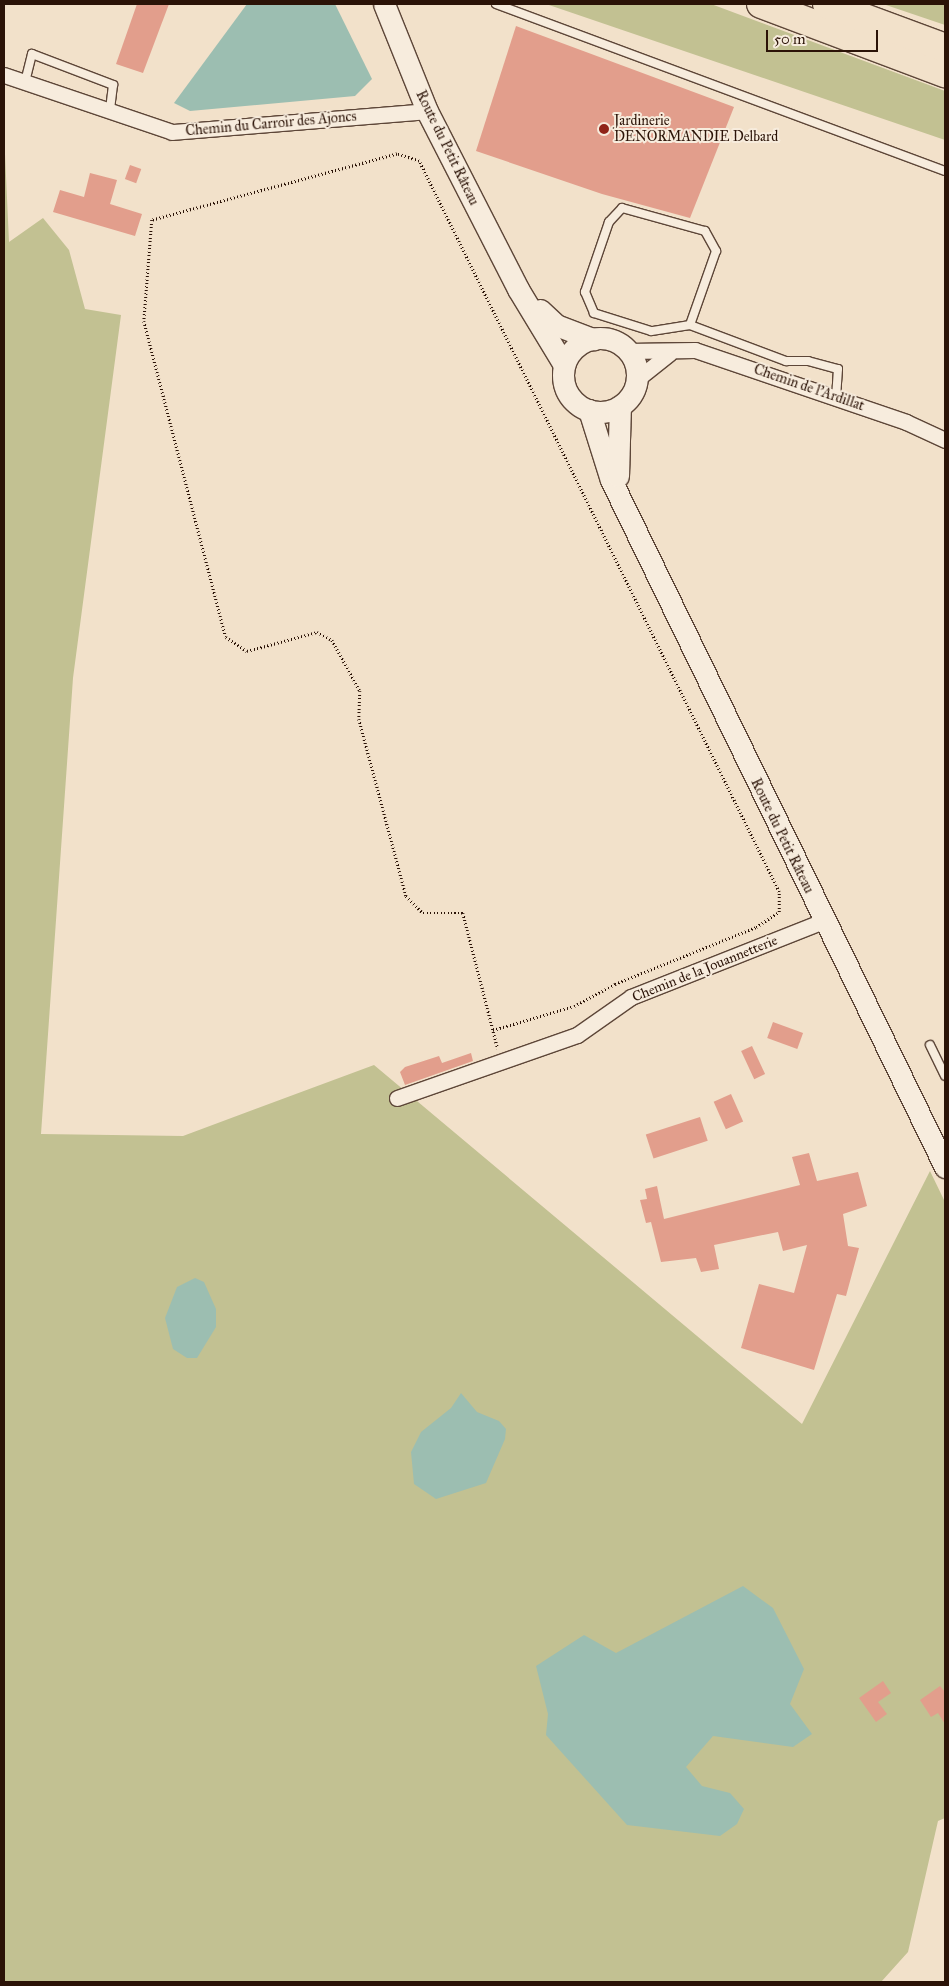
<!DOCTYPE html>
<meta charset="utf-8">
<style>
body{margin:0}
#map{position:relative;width:949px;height:1986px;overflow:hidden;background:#f2e1ca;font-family:"IM FELL Great Primer",serif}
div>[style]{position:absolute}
.green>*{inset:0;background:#c2c192}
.water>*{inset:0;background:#9cbeb1}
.building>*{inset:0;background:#e29e8c;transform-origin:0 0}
.path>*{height:2.5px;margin-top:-1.25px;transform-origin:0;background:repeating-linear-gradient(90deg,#2b1307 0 1px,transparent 0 3.5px)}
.roads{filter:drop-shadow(1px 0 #5d4638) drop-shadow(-1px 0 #5d4638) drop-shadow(0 1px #5d4638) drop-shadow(0 -1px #5d4638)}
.lane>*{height:8px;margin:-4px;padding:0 4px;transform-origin:4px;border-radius:4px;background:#f7ecdd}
.street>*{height:15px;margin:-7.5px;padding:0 7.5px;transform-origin:7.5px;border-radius:7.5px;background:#f7ecdd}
.secondary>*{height:21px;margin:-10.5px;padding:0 10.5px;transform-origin:10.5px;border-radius:10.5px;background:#f7ecdd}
.secondary>.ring{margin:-10.5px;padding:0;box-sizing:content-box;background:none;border:21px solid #f7ecdd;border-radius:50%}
.highway>*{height:28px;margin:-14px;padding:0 14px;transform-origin:14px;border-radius:14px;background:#f2e1ca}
.dots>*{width:14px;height:14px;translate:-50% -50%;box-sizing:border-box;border:2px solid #f7ecdd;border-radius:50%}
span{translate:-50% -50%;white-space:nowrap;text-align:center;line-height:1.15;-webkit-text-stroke:4px #f7ecdd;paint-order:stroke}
.poi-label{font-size:14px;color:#2b1307}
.left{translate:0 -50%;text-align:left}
.street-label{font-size:14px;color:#2b1307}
.frame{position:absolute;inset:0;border:5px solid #2b1307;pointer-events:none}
.scale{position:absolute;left:766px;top:30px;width:112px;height:22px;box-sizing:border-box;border:2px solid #2b1307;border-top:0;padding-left:6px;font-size:15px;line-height:18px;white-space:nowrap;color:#2b1307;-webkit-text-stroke:4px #f7ecdd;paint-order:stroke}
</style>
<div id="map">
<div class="green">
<div style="clip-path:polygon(546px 4px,711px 4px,945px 91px,945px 140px)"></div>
<div style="clip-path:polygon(883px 4px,945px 4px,945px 25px)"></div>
<div style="clip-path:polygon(4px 132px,9px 242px,43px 218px,69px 250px,85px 309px,121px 315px,73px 678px,41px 1134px,183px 1136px,374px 1065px,802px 1424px,930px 1171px,945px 1202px,945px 1818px,938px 1821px,908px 1952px,881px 1982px,4px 1982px)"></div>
</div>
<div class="water">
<div style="clip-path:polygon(247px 4px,335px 4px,372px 79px,355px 96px,190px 111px,174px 103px)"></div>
<div style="clip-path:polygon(195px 1278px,204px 1282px,216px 1309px,216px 1327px,197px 1358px,187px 1358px,173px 1349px,165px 1318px,177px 1287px)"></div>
<div style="clip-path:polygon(461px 1393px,477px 1412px,499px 1421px,506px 1429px,505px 1439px,486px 1483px,436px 1499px,414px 1484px,411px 1452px,421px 1432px,451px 1408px)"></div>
<div style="clip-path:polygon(743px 1586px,773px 1608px,804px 1669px,790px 1704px,812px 1734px,793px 1747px,713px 1736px,686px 1767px,702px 1786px,730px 1793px,744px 1809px,737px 1824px,720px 1836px,627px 1825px,546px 1735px,548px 1714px,536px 1666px,584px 1635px,616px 1653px)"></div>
</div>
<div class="building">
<div style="clip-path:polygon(137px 4px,169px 4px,143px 73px,116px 64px)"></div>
<div style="clip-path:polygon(516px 26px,734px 107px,690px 218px,602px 194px,476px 151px)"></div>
<div style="left:130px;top:165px;width:12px;height:15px;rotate:20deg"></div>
<div style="clip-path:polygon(90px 173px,117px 180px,110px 204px,142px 214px,135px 236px,53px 212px,60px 190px,84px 197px)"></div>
<div style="left:773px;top:1022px;width:32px;height:17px;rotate:20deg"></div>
<div style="left:752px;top:1046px;width:31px;height:12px;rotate:65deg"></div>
<div style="clip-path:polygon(471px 1053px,473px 1061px,405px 1085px,400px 1072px,405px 1067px,439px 1056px,442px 1063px)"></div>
<div style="left:731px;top:1094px;width:30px;height:19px;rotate:66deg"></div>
<div style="left:700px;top:1117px;width:25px;height:57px;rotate:72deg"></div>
<div style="clip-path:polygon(809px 1153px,817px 1181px,858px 1172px,867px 1206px,843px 1214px,848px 1246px,859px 1248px,846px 1296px,837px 1294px,814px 1370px,741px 1348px,759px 1284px,794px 1293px,807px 1245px,783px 1251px,778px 1232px,714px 1245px,719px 1269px,701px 1272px,696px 1258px,661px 1262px,651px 1222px,646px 1223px,640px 1200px,647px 1199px,645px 1189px,657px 1186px,664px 1219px,800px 1185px,792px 1157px)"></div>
<div style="clip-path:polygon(883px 1681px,891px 1693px,878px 1702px,887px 1714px,876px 1722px,859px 1698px)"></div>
<div style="clip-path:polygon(940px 1686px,945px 1692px,945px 1724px,938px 1713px,931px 1717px,920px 1700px)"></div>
</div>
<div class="path">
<div style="left:493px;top:1030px;width:84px;rotate:-16.5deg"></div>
<div style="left:574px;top:1006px;width:47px;rotate:-28.2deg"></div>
<div style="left:615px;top:984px;width:152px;rotate:-22deg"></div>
<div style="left:756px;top:927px;width:27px;rotate:-33deg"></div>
<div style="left:779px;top:912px;width:20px;rotate:-90deg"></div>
<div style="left:779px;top:892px;width:815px;rotate:-116.22deg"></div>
<div style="left:419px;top:161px;width:23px;rotate:-162deg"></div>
<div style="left:397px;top:154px;width:254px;rotate:164.9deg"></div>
<div style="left:152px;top:220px;width:101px;rotate:94.5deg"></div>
<div style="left:144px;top:321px;width:326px;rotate:75.5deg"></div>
<div style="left:226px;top:637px;width:25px;rotate:34deg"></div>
<div style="left:247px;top:651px;width:73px;rotate:-15.2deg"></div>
<div style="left:317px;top:632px;width:17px;rotate:28deg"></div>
<div style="left:332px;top:640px;width:58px;rotate:61.2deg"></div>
<div style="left:360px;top:691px;width:28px;rotate:92deg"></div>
<div style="left:359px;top:719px;width:183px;rotate:75.1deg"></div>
<div style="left:406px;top:896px;width:24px;rotate:45deg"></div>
<div style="left:423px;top:913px;width:40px"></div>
<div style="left:463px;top:913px;width:140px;rotate:75.6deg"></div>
</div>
<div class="roads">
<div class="lane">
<div style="left:496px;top:4px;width:479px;rotate:20.4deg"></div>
<div style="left:25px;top:82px;width:29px;rotate:-76deg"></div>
<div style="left:32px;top:54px;width:87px;rotate:20.9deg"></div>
<div style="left:113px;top:85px;width:25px;rotate:97deg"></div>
<div style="left:690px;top:325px;width:39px;rotate:171deg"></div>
<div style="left:651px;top:331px;width:60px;rotate:-162.5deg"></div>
<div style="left:594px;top:313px;width:23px;rotate:-113deg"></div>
<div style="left:585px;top:292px;width:74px;rotate:-71.1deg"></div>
<div style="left:609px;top:222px;width:19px;rotate:-47deg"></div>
<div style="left:622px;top:208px;width:86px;rotate:15.5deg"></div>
<div style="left:705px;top:231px;width:23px;rotate:61deg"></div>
<div style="left:716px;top:251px;width:78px;rotate:109.4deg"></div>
<div style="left:690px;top:325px;width:103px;rotate:20.6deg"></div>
<div style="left:786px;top:361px;width:22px"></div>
<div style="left:808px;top:361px;width:31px;rotate:15deg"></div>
<div style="left:838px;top:369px;width:29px;rotate:94deg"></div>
<div style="left:930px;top:1045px;width:34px;rotate:64deg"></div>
</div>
<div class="street">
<div style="left:4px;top:75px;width:177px;rotate:18.7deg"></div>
<div style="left:172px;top:132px;width:256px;rotate:-4.7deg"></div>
<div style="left:627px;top:351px;width:68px;rotate:-0.8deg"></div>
<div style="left:695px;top:350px;width:223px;rotate:18.8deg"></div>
<div style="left:906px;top:422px;width:43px;rotate:24.8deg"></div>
<div style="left:636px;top:380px;width:43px;rotate:-38.5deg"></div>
<div style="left:397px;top:1098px;width:191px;rotate:-19.3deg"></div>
<div style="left:577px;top:1035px;width:66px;rotate:-35.1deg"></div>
<div style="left:631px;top:997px;width:206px;rotate:-21.6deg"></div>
</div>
<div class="secondary">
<div style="left:384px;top:4px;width:115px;rotate:68.1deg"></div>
<div style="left:427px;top:111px;width:200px;rotate:62.9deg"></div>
<div style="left:518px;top:289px;width:89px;rotate:58.8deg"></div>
<div style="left:540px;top:310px;width:22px;rotate:43deg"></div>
<div style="left:556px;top:325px;width:40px;rotate:21deg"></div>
<div class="ring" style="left:563px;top:338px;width:53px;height:53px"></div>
<div style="left:589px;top:410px;width:73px;rotate:72.6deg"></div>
<div style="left:611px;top:480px;width:764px;rotate:64.07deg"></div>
<div style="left:618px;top:476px;width:70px;rotate:-88.4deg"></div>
</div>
<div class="highway">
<div style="left:761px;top:4px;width:197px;rotate:20.6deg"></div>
<div style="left:827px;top:4px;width:126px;rotate:20.4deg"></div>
</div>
</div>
<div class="dots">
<div style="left:604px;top:129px;background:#8f2418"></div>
</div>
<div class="poi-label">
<span class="left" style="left:614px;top:129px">Jardinerie<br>DENORMANDIE Delbard</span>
</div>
<div class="street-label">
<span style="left:271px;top:124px;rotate:-5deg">Chemin du Carroir des Ajoncs</span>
<span style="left:447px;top:148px;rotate:64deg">Route du Petit Râteau</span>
<span style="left:809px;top:388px;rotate:19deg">Chemin de l'Ardillat</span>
<span style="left:782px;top:836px;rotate:64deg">Route du Petit Râteau</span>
<span style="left:705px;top:969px;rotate:-22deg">Chemin de la Jouannetterie</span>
</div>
<div class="frame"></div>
<div class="scale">50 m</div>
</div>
